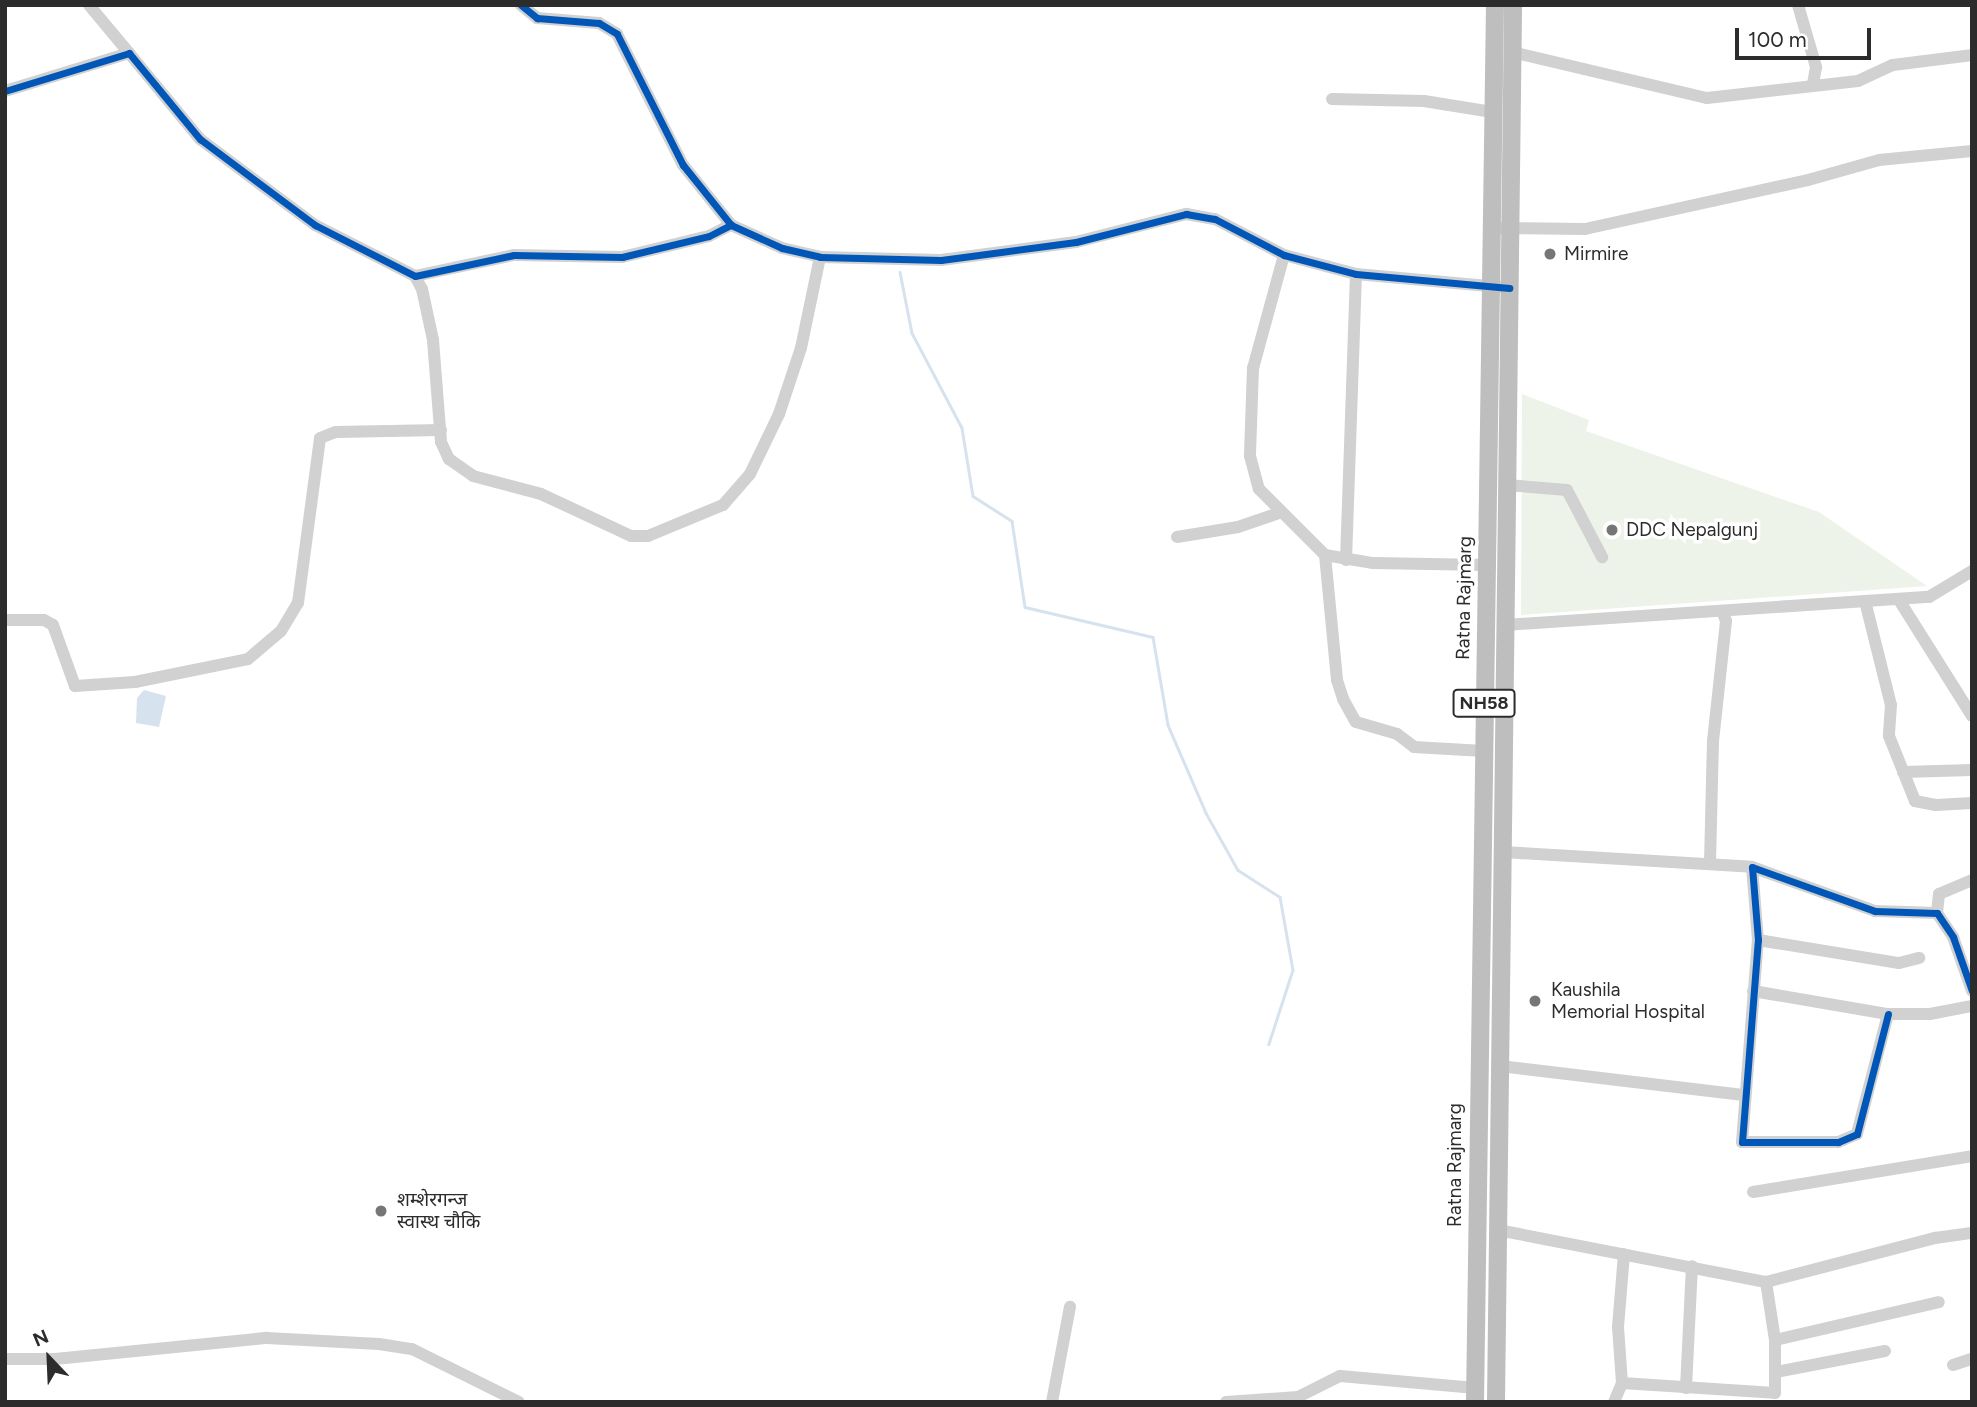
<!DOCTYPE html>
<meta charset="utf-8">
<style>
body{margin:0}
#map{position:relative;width:1977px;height:1407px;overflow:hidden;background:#fff;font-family:Figtree,"Noto Sans Devanagari",sans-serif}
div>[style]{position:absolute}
.green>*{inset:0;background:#eef3ea}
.water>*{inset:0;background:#d7e2ef}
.stream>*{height:2.5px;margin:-1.25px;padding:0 1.25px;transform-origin:1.25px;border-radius:1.25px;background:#d7e2ef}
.minor>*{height:12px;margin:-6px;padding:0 6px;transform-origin:6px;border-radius:6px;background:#d1d1d1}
.highway>*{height:18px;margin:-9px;padding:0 9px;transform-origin:9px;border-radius:9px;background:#bebebe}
.cycleway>*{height:7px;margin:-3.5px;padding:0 3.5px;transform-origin:3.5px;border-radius:3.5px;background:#0057b8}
.dots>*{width:19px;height:19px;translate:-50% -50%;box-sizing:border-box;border:4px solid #fff;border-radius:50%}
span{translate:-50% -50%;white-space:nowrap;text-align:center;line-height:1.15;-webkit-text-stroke:7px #fff;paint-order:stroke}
.shield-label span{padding:2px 5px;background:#fff;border:2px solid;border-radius:5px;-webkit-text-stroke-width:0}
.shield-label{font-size:18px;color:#2c2c2c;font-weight:700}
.poi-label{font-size:19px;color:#2c2c2c}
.left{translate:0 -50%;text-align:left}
.street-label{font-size:19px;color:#2c2c2c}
.frame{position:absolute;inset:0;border:7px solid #2c2c2c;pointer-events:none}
.north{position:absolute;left:14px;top:1323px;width:70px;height:70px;-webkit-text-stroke:5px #fff;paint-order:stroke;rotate:337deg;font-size:19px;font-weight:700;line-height:28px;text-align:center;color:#2c2c2c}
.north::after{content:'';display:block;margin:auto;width:24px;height:32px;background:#2c2c2c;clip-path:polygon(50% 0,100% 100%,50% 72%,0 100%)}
.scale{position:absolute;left:1735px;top:28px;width:136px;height:32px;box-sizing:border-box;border:4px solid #2c2c2c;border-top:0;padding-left:9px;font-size:21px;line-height:24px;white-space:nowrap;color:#2c2c2c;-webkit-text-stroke:5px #fff;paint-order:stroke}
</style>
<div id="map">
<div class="green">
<div style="clip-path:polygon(1522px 394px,1589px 420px,1586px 431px,1819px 512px,1927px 586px,1521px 615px)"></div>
</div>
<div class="water">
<div style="clip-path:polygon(144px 690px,166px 696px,159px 727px,136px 723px,137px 698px)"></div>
</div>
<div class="stream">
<div style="left:900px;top:272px;width:62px;rotate:78.9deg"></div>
<div style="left:912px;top:333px;width:107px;rotate:62.2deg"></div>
<div style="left:962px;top:428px;width:69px;rotate:80.8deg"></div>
<div style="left:973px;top:496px;width:46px;rotate:32.7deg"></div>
<div style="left:1012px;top:521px;width:87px;rotate:81.4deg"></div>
<div style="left:1025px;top:607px;width:131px;rotate:13.2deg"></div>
<div style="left:1153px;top:637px;width:89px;rotate:80.3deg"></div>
<div style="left:1168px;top:725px;width:96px;rotate:66.6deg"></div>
<div style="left:1206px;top:813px;width:65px;rotate:60.7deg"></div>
<div style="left:1238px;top:870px;width:50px;rotate:32.7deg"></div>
<div style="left:1280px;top:897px;width:74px;rotate:79.9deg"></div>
<div style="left:1293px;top:970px;width:78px;rotate:108deg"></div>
</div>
<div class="minor">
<div style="left:89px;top:5px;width:62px;rotate:50.2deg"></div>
<div style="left:521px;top:5px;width:21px;rotate:39deg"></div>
<div style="left:537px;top:18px;width:62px;rotate:4.6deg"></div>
<div style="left:599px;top:23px;width:21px;rotate:31deg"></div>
<div style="left:617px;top:34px;width:147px;rotate:63.3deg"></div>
<div style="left:683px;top:165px;width:77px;rotate:51.3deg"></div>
<div style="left:731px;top:225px;width:56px;rotate:24.3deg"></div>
<div style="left:782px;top:248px;width:39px;rotate:13deg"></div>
<div style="left:820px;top:257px;width:121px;rotate:1.4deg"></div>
<div style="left:941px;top:260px;width:136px;rotate:-7.6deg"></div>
<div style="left:1076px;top:242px;width:114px;rotate:-14.3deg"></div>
<div style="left:1186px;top:214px;width:29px;rotate:10deg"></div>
<div style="left:1215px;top:219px;width:78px;rotate:27.6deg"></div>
<div style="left:1284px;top:255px;width:74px;rotate:14.8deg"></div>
<div style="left:1356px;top:274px;width:144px;rotate:5.2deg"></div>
<div style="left:1798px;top:5px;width:65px;rotate:73.8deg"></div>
<div style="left:1816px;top:67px;width:17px;rotate:100deg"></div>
<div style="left:1512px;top:52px;width:200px;rotate:13.3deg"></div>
<div style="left:1707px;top:98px;width:152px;rotate:-6.4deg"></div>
<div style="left:1858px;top:81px;width:38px;rotate:-25deg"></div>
<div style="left:1893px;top:65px;width:80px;rotate:-7.2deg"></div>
<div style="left:5px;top:91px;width:130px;rotate:-17deg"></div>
<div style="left:129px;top:53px;width:112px;rotate:50.5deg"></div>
<div style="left:200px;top:139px;width:144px;rotate:36.8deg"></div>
<div style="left:315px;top:225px;width:112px;rotate:27deg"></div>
<div style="left:415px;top:276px;width:101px;rotate:-12deg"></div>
<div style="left:514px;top:255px;width:108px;rotate:1.1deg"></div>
<div style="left:622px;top:257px;width:89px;rotate:-13.6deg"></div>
<div style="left:709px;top:236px;width:25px;rotate:-27deg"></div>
<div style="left:1332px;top:99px;width:92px;rotate:1.2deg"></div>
<div style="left:1424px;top:101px;width:69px;rotate:9.2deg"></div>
<div style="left:1492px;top:228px;width:93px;rotate:0.6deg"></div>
<div style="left:1585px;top:229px;width:228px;rotate:-12.4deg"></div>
<div style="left:1808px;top:180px;width:74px;rotate:-15.7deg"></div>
<div style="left:1879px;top:160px;width:93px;rotate:-5.5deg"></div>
<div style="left:1284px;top:255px;width:117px;rotate:105.3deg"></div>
<div style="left:1253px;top:368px;width:88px;rotate:92deg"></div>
<div style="left:1250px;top:456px;width:34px;rotate:75deg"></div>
<div style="left:1259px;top:489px;width:93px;rotate:45deg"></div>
<div style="left:1325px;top:555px;width:126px;rotate:84.5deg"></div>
<div style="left:1337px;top:680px;width:20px;rotate:72deg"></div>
<div style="left:1343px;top:699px;width:26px;rotate:61deg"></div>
<div style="left:1356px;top:722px;width:43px;rotate:16.3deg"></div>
<div style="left:1397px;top:734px;width:21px;rotate:37deg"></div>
<div style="left:1414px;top:747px;width:70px;rotate:3.3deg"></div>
<div style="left:415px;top:276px;width:15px;rotate:62deg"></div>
<div style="left:422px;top:289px;width:52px;rotate:77.8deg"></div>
<div style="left:433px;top:340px;width:102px;rotate:85.5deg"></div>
<div style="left:441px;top:442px;width:19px;rotate:65deg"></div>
<div style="left:449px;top:459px;width:29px;rotate:35deg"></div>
<div style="left:473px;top:476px;width:70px;rotate:14.8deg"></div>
<div style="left:541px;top:494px;width:99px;rotate:25deg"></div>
<div style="left:631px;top:536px;width:17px"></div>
<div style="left:648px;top:536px;width:81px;rotate:-22.5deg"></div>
<div style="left:723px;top:505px;width:41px;rotate:-48.9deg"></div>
<div style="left:750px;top:474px;width:67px;rotate:-64.2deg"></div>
<div style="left:779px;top:414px;width:70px;rotate:-71.6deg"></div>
<div style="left:801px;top:348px;width:93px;rotate:-78.2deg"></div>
<div style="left:1507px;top:485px;width:60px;rotate:4.8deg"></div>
<div style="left:1567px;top:490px;width:76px;rotate:62.4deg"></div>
<div style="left:1177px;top:537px;width:62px;rotate:-9.3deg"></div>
<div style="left:1238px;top:527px;width:43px;rotate:-18.9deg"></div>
<div style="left:1325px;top:555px;width:49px;rotate:9.5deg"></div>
<div style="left:1373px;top:563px;width:113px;rotate:1deg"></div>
<div style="left:1346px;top:560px;width:286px;rotate:-88deg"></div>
<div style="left:1899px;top:600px;width:137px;rotate:57.8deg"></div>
<div style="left:1865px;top:601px;width:107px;rotate:76deg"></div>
<div style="left:1891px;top:705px;width:31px;rotate:94deg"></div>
<div style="left:1889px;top:736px;width:70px;rotate:68.2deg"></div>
<div style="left:1915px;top:801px;width:21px;rotate:11deg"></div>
<div style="left:1936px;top:805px;width:36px;rotate:-3deg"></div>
<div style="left:5px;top:620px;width:39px"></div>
<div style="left:44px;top:620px;width:10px;rotate:29deg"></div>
<div style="left:53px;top:625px;width:65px;rotate:70.2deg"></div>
<div style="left:75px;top:686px;width:60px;rotate:-3.8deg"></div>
<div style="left:135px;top:682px;width:115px;rotate:-11.5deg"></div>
<div style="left:248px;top:659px;width:43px;rotate:-40.3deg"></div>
<div style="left:281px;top:631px;width:33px;rotate:-59deg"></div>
<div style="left:298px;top:603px;width:166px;rotate:-82.4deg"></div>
<div style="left:320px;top:438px;width:17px;rotate:-21deg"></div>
<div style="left:336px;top:432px;width:105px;rotate:-1.1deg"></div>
<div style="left:1505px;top:625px;width:425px;rotate:-3.8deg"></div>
<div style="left:1929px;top:597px;width:50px;rotate:-31.2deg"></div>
<div style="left:1903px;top:772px;width:69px;rotate:-1.7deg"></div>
<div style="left:1503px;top:852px;width:249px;rotate:3.4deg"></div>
<div style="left:1710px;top:863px;width:122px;rotate:-88.6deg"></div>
<div style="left:1713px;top:741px;width:121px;rotate:-83.8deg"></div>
<div style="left:1726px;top:621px;width:11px;rotate:-112deg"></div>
<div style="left:1937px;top:913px;width:19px;rotate:-84deg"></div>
<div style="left:1939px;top:894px;width:36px;rotate:-23deg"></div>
<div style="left:1758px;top:940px;width:143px;rotate:9.3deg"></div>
<div style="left:1899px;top:963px;width:21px;rotate:-14deg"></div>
<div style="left:1753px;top:991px;width:137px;rotate:9.7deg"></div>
<div style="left:1888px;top:1014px;width:42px"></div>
<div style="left:1930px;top:1014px;width:43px;rotate:-10.8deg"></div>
<div style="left:1888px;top:1014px;width:124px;rotate:104.5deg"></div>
<div style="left:1857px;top:1134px;width:21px;rotate:157deg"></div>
<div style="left:1838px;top:1142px;width:96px;rotate:180deg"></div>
<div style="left:1742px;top:1142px;width:203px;rotate:-85.5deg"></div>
<div style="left:1758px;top:940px;width:73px;rotate:-94.7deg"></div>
<div style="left:1752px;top:867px;width:131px;rotate:19.7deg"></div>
<div style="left:1875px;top:911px;width:62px;rotate:1.8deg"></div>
<div style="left:1937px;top:913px;width:29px;rotate:56deg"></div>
<div style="left:1953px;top:937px;width:57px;rotate:70.6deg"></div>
<div style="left:1500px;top:1066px;width:245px;rotate:6.8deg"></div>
<div style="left:1753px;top:1192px;width:222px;rotate:-9.3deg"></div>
<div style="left:1498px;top:1230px;width:273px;rotate:11deg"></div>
<div style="left:1766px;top:1282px;width:175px;rotate:-14.6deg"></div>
<div style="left:1935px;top:1238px;width:37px;rotate:-8deg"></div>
<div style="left:1775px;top:1340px;width:168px;rotate:-13deg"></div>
<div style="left:5px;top:1359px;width:50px"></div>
<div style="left:55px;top:1359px;width:213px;rotate:-5.7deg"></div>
<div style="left:267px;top:1338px;width:112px;rotate:3.1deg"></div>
<div style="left:379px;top:1344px;width:33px;rotate:9deg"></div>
<div style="left:412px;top:1349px;width:119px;rotate:26.4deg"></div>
<div style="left:1953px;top:1365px;width:20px;rotate:-18deg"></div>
<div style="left:1776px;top:1372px;width:111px;rotate:-10.9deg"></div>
<div style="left:1622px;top:1383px;width:153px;rotate:3.7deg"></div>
<div style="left:1775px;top:1393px;width:53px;rotate:-90deg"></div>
<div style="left:1775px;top:1340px;width:59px;rotate:-98.8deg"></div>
<div style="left:1686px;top:1388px;width:122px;rotate:-87.2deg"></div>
<div style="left:1052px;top:1402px;width:97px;rotate:-79.3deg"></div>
<div style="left:1226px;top:1402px;width:72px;rotate:-4deg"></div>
<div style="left:1298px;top:1397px;width:47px;rotate:-26.6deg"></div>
<div style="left:1340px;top:1376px;width:136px;rotate:5.1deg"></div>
<div style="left:1614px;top:1402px;width:21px;rotate:-67deg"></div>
<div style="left:1622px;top:1383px;width:56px;rotate:-94.1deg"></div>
<div style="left:1618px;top:1327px;width:73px;rotate:-85.3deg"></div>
</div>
<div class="highway">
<div style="left:1475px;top:1402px;width:1397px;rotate:-89.18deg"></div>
<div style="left:1496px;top:1402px;width:1397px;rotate:-89.3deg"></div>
</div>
<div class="cycleway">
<div style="left:521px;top:5px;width:21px;rotate:39deg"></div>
<div style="left:537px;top:18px;width:62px;rotate:4.6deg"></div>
<div style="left:599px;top:23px;width:21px;rotate:31deg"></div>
<div style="left:617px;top:34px;width:147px;rotate:63.3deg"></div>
<div style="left:683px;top:165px;width:77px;rotate:51.3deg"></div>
<div style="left:731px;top:225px;width:56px;rotate:24.3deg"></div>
<div style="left:782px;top:248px;width:39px;rotate:13deg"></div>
<div style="left:820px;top:257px;width:121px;rotate:1.4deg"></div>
<div style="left:941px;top:260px;width:136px;rotate:-7.6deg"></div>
<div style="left:1076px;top:242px;width:114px;rotate:-14.3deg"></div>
<div style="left:1186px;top:214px;width:29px;rotate:10deg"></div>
<div style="left:1215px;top:219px;width:78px;rotate:27.6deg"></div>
<div style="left:1284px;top:255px;width:74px;rotate:14.8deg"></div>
<div style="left:1356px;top:274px;width:154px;rotate:5.2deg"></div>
<div style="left:5px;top:91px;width:130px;rotate:-17deg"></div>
<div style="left:129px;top:53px;width:112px;rotate:50.5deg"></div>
<div style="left:200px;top:139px;width:144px;rotate:36.8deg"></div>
<div style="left:315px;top:225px;width:112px;rotate:27deg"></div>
<div style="left:415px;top:276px;width:101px;rotate:-12deg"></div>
<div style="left:514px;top:255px;width:108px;rotate:1.1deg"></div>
<div style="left:622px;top:257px;width:89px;rotate:-13.6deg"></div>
<div style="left:709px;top:236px;width:25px;rotate:-27deg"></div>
<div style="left:1888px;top:1014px;width:124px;rotate:104.5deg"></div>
<div style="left:1857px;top:1134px;width:21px;rotate:157deg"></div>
<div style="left:1838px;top:1142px;width:96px;rotate:180deg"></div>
<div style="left:1742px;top:1142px;width:203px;rotate:-85.5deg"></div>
<div style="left:1758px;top:940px;width:73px;rotate:-94.7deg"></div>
<div style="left:1752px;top:867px;width:131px;rotate:19.7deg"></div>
<div style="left:1875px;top:911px;width:62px;rotate:1.8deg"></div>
<div style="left:1937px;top:913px;width:29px;rotate:56deg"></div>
<div style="left:1953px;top:937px;width:57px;rotate:70.6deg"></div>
</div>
<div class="dots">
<div style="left:1550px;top:254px;background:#767676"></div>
<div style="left:1612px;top:530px;background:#767676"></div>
<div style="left:1535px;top:1001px;background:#767676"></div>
<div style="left:381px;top:1211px;background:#767676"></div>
</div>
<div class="shield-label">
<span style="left:1484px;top:703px">NH58</span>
</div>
<div class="poi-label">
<span class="left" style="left:1564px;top:254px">Mirmire</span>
<span class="left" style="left:1626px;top:530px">DDC Nepalgunj</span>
<span class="left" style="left:1551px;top:1001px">Kaushila<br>Memorial Hospital</span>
<span class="left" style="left:397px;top:1211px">शम्शेरगन्ज<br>स्वास्थ चौकि</span>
</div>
<div class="street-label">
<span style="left:1464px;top:598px;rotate:-89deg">Ratna Rajmarg</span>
<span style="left:1455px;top:1165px;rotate:-90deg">Ratna Rajmarg</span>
</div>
<div class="frame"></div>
<div class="north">N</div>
<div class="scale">100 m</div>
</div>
